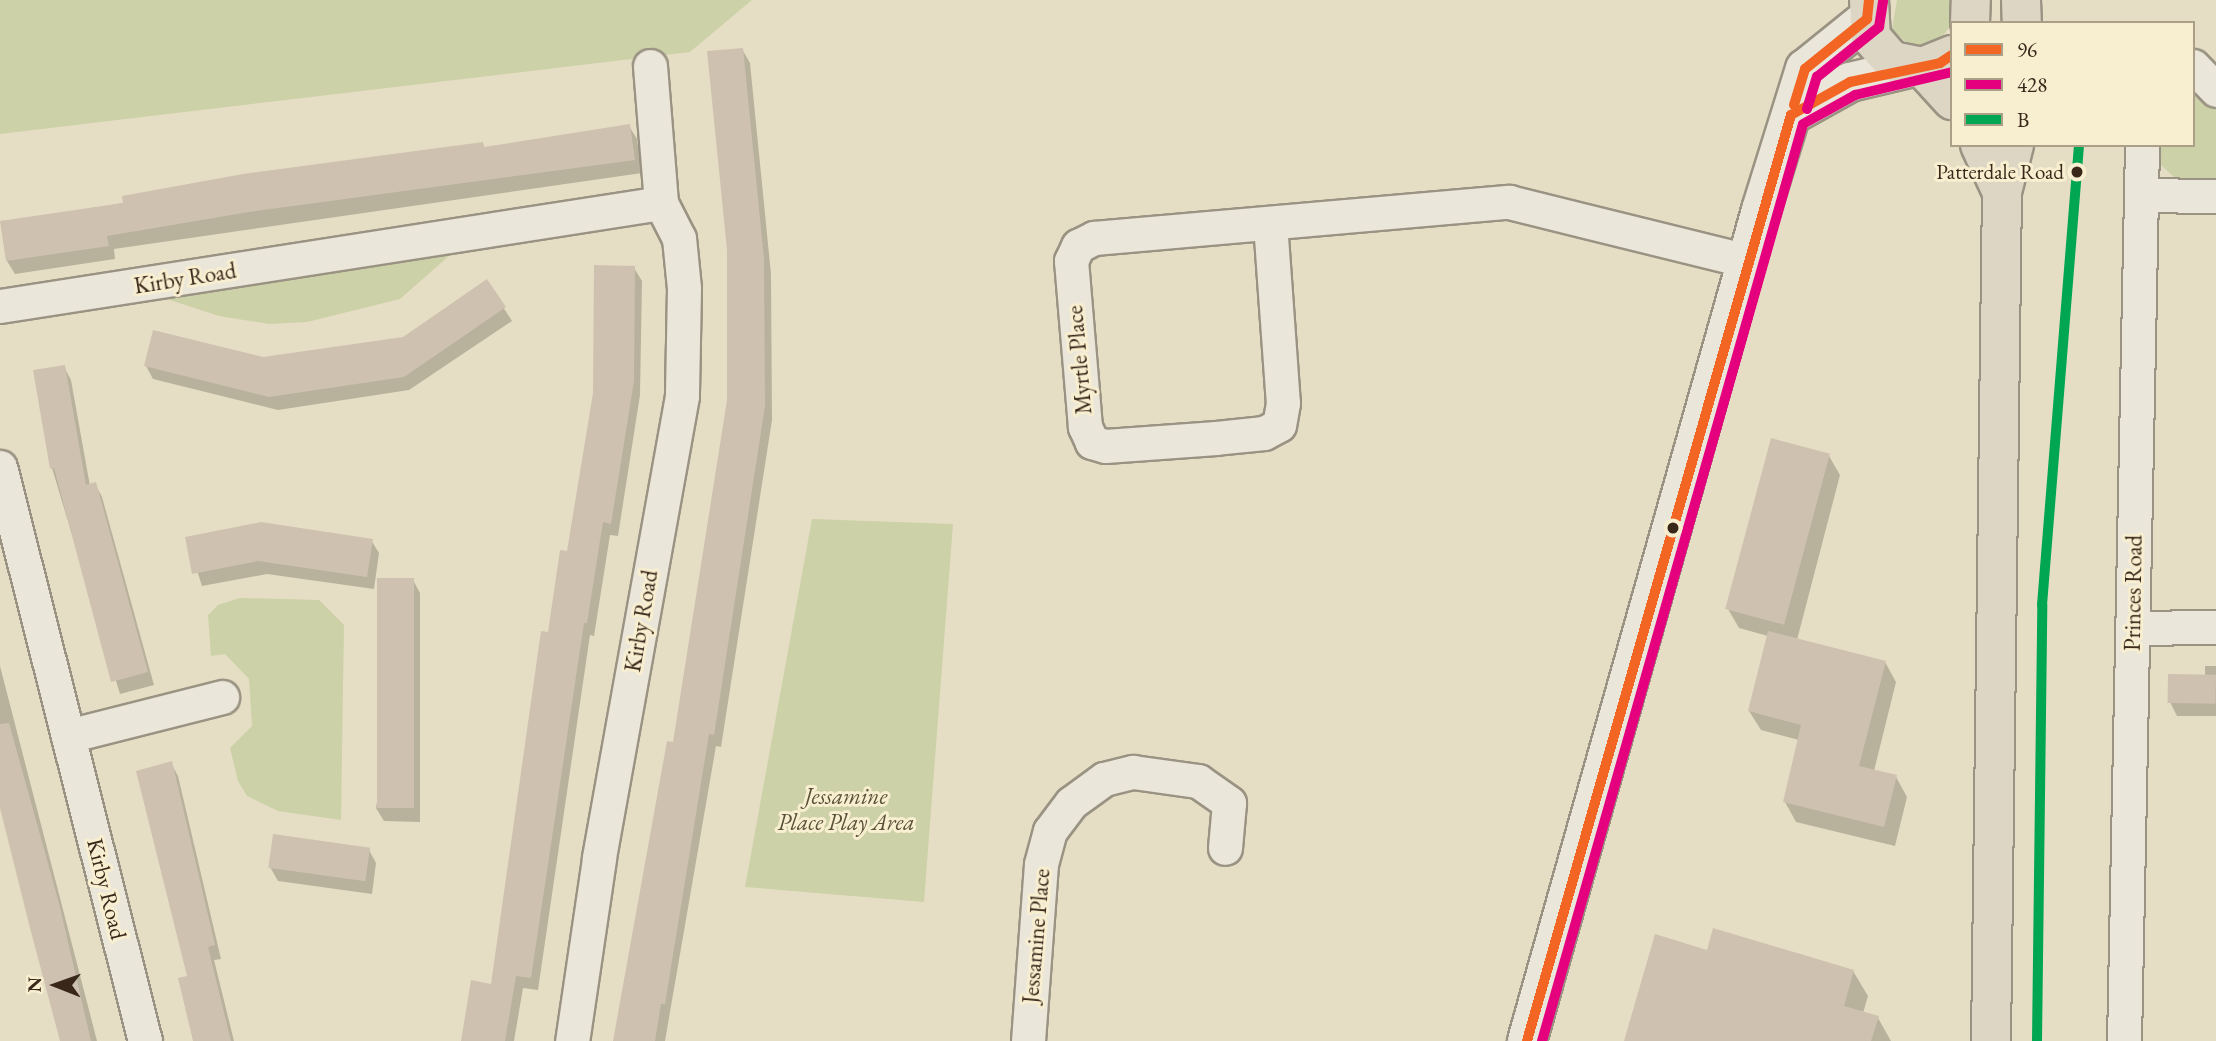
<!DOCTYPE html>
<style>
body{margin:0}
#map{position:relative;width:2216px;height:1041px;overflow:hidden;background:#e6dec4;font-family:"EB Garamond",serif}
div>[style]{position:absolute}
.green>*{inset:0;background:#ccd1a8}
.shadow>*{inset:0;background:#0003}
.building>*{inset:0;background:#cfc1b0;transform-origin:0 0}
.roads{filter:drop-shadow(2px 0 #9a9383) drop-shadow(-2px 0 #9a9383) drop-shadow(0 2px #9a9383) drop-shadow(0 -2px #9a9383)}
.street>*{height:33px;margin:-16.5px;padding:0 16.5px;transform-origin:16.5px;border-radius:16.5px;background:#eae6d9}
.secondary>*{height:38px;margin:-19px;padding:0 19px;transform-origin:19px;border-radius:19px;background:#eae6d9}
.primary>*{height:38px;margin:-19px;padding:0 19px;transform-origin:19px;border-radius:19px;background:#ded6c4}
.bus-1>*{height:10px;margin:-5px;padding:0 5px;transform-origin:5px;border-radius:5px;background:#f26522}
.bus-2>*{height:10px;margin:-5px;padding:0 5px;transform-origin:5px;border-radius:5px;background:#e5007d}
.bus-3>*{height:10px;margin:-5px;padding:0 5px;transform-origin:5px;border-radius:5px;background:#00a651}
.dots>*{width:19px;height:19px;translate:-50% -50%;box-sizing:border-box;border:4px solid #f8eed0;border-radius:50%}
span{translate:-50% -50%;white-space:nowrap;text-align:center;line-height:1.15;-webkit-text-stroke:6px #f8eed0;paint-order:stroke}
.bus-label{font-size:21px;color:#39281a}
.right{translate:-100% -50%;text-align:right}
.street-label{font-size:23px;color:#39281a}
.park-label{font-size:23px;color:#585038;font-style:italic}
.legend{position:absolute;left:1950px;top:21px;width:245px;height:126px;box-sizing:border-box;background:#f8eed0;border:2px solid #ac9f87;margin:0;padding:9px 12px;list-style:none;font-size:21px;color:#39281a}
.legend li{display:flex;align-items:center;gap:14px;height:35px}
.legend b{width:35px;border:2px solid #ac9f87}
.north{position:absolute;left:21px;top:950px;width:70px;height:70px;-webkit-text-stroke:5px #f8eed0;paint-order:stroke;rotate:271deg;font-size:19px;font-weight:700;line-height:28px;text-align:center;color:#39281a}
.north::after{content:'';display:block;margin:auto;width:24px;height:32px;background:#39281a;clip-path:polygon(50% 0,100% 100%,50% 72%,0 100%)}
</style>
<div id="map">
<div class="green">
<div style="clip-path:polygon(0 0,752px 0,690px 52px,0 134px)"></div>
<div style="clip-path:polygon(1897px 0,1957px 0,1953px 22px,1939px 41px,1919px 48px,1909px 45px,1892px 29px)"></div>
<div style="clip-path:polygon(2193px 80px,2216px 103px,2216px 183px,2176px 179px,2161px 165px,2153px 145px,2193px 145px)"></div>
<div style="clip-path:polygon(475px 233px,400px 299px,307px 322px,269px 324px,219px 316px,130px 287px)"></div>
<div style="clip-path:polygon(812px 519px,953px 524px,924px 902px,745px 887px)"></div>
<div style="clip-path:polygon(240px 598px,319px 600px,344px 625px,341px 820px,278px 811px,247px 796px,238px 781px,230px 748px,252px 726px,249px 679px,225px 654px,211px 656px,208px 615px,218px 605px)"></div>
</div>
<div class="shadow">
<div style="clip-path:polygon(742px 49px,750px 63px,771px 274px,772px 420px,721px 747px,716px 746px,665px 1041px,616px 1041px,674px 744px,729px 400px)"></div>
<div style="clip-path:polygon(629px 126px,637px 139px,642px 173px,114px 249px,115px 259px,15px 274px,7px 261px,1px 223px,483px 144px,485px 149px)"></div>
<div style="clip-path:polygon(634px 268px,642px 281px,640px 395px,618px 536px,610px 535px,594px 636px,590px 635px,538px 990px,523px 988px,514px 1041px,463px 1041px,492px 986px,550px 634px)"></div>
<div style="clip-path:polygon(487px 282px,512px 321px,409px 390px,278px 410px,153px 379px,146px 366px,263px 359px,404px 339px)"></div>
<div style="clip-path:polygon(64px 367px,71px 380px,90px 486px,95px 484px,102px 497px,154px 685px,120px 694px,52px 468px)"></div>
<div style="clip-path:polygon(1829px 456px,1840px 475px,1797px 640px,1885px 662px,1896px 682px,1874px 771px,1896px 777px,1907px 797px,1895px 846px,1796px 822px,1785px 802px,1799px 740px,1761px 730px,1749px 711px,1768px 636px,1739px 628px,1728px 609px)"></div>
<div style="clip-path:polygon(187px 539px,371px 540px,379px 553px,374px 589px,267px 574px,202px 586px)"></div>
<div style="clip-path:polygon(413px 580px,420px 593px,420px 822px,384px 821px,376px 808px)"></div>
<div style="clip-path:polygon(0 666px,97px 1041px,61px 1041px,0 804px)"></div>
<div style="clip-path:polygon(2205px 666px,2216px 666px,2216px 716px,2177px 716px,2170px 702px,2205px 676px)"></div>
<div style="clip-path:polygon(171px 763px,178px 776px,221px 959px,214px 960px,234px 1041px,196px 1041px)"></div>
<div style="clip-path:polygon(369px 850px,376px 863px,372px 894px,278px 881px,270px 867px)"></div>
<div style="clip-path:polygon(1708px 952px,1853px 971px,1868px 996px,1863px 1013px,1878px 1018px,1891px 1041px,1627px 1041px)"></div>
</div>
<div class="building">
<div style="clip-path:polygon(743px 48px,764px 259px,765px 406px,714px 735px,709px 734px,665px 1004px,661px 1004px,655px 1041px,613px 1041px,667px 741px,673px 742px,727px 400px,727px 250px,707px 51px)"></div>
<div style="clip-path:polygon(630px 124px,635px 160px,249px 212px,107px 236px,109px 246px,6px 261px,0 221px,123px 203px,122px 196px,243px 174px,483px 142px,484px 147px)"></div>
<div style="clip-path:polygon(594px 265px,635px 266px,634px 381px,611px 524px,603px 522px,587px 623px,584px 623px,531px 978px,516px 976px,505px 1041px,461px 1041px,471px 980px,491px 984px,541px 631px,548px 632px,560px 550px,567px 551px,593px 393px)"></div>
<div style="clip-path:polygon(487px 279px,506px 307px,404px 377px,269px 397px,144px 366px,153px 330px,263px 357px,403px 337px)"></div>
<div style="clip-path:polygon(65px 365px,86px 485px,96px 482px,148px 672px,111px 682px,54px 468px,50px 469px,33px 370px)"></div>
<div style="left:1771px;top:438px;width:61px;height:177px;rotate:15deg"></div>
<div style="clip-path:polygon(261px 522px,373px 539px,367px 577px,258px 561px,192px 574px,185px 537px)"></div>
<div style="left:377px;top:578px;width:37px;height:230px"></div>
<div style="clip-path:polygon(1768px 631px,1886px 661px,1859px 766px,1897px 775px,1884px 827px,1783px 802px,1801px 725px,1748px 711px)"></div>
<div style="left:2168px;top:674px;width:48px;height:29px;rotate:1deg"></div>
<div style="clip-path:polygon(9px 723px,59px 903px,91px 1041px,60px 1041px,30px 928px,0 808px,0 724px)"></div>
<div style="clip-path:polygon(172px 761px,215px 945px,208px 947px,231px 1041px,193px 1041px,178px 978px,187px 976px,136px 771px)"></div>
<div style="left:273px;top:834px;width:98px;height:34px;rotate:8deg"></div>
<div style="clip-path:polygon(1713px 928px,1854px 970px,1844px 1006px,1879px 1016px,1871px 1041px,1624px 1041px,1655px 934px,1707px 950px)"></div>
</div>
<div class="roads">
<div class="street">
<div style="left:650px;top:66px;width:137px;rotate:85.4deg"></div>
<div style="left:2193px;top:66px;width:33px;rotate:46deg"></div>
<div style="left:2141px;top:195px;width:75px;rotate:0.8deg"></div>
<div style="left:1270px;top:223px;width:180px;rotate:85.9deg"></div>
<div style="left:1283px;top:403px;width:22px;rotate:100deg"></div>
<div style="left:1279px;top:425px;width:17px;rotate:152deg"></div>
<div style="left:1264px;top:433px;width:48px;rotate:174.1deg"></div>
<div style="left:1216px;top:438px;width:111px;rotate:175.9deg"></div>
<div style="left:1105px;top:446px;width:14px;rotate:-163deg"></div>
<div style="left:1092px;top:442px;width:17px;rotate:-115deg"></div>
<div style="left:1085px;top:427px;width:167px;rotate:-94.8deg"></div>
<div style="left:1071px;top:261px;width:17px;rotate:-65deg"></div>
<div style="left:1078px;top:246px;width:18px;rotate:-27deg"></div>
<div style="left:1094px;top:238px;width:417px;rotate:-5deg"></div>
<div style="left:1509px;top:202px;width:246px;rotate:13.9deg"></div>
<div style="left:0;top:306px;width:669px;rotate:-8.86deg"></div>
<div style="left:661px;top:203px;width:39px;rotate:63deg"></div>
<div style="left:679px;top:238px;width:50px;rotate:84.3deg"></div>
<div style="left:684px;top:288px;width:108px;rotate:91.1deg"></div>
<div style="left:682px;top:396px;width:470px;rotate:100.2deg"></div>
<div style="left:599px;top:859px;width:184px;rotate:98.4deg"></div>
<div style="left:0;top:467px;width:592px;rotate:75.82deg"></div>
<div style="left:2132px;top:628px;width:84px;rotate:-0.7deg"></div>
<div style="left:68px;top:736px;width:159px;rotate:-14.2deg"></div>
<div style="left:1028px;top:1041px;width:177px;rotate:-85.8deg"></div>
<div style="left:1041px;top:864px;width:34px;rotate:-75deg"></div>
<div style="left:1050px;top:831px;width:35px;rotate:-53deg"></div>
<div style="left:1071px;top:803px;width:41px;rotate:-36deg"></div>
<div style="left:1104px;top:779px;width:30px;rotate:-14deg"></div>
<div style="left:1133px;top:772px;width:66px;rotate:7.9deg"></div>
<div style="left:1198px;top:781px;width:38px;rotate:35deg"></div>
<div style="left:1229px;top:803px;width:45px;rotate:95.1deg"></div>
<div style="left:2124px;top:1041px;width:896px;rotate:-88.85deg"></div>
</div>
<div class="secondary">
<div style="left:1791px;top:115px;width:68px;rotate:-29.2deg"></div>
<div style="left:1850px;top:82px;width:65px;rotate:-13.4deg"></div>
<div style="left:1527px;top:1041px;width:863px;rotate:-74.27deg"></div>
<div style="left:1761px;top:210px;width:148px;rotate:-72.7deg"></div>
<div style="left:1805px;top:69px;width:80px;rotate:-38.9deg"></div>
</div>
<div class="primary">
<div style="left:1869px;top:0;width:37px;rotate:87deg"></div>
<div style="left:1871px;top:37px;width:32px;rotate:49deg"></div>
<div style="left:1892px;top:61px;width:31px;rotate:11deg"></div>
<div style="left:1922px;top:67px;width:32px;rotate:-22deg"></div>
<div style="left:2021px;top:0;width:23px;rotate:88deg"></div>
<div style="left:1970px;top:23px;width:23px;rotate:-88deg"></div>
<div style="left:1922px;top:67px;width:45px;rotate:47.7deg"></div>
<div style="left:1980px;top:145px;width:52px;rotate:64.9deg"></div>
<div style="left:1991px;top:1041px;width:849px;rotate:-89.26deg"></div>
<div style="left:2002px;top:192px;width:49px;rotate:-75.7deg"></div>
</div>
</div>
<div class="bus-1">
<div style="left:1794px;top:105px;width:38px;rotate:-73deg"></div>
<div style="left:1805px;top:69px;width:80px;rotate:-38.9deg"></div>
<div style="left:1867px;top:19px;width:19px;rotate:-84deg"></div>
<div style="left:1527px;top:1041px;width:963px;rotate:-74.09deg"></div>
<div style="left:1791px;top:115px;width:68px;rotate:-29.2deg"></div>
<div style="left:1850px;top:82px;width:92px;rotate:-11.9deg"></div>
<div style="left:1940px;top:63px;width:14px;rotate:-34deg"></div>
</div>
<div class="bus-2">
<div style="left:1807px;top:109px;width:34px;rotate:-73deg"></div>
<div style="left:1817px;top:77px;width:80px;rotate:-38.9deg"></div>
<div style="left:1879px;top:27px;width:26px;rotate:-81deg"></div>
<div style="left:1542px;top:1041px;width:953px;rotate:-74.11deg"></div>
<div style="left:1803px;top:124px;width:60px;rotate:-29.1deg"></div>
<div style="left:1855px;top:95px;width:100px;rotate:-13.3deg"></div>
</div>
<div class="bus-3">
<div style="left:2037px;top:1041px;width:436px;rotate:-89.3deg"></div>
<div style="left:2042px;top:605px;width:461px;rotate:-85.4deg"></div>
</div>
<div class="dots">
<div style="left:2077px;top:172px;background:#39281a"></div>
<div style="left:1673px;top:528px;background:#39281a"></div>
</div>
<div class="bus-label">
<span class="right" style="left:2064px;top:172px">Patterdale Road</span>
</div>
<div class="street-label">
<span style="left:185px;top:278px;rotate:-9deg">Kirby Road</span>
<span style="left:1079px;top:360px;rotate:-95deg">Myrtle Place</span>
<span style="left:2133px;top:593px;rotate:-89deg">Princes Road</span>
<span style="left:641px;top:621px;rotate:-80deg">Kirby Road</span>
<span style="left:107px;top:889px;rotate:76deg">Kirby Road</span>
<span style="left:1036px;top:936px;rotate:-85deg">Jessamine Place</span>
</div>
<div class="park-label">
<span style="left:846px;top:809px">Jessamine<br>Place Play Area</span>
</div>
<ul class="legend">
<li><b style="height:9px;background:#f26522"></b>96</li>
<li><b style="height:9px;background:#e5007d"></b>428</li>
<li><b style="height:9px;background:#00a651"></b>B</li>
</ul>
<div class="north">N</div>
</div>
